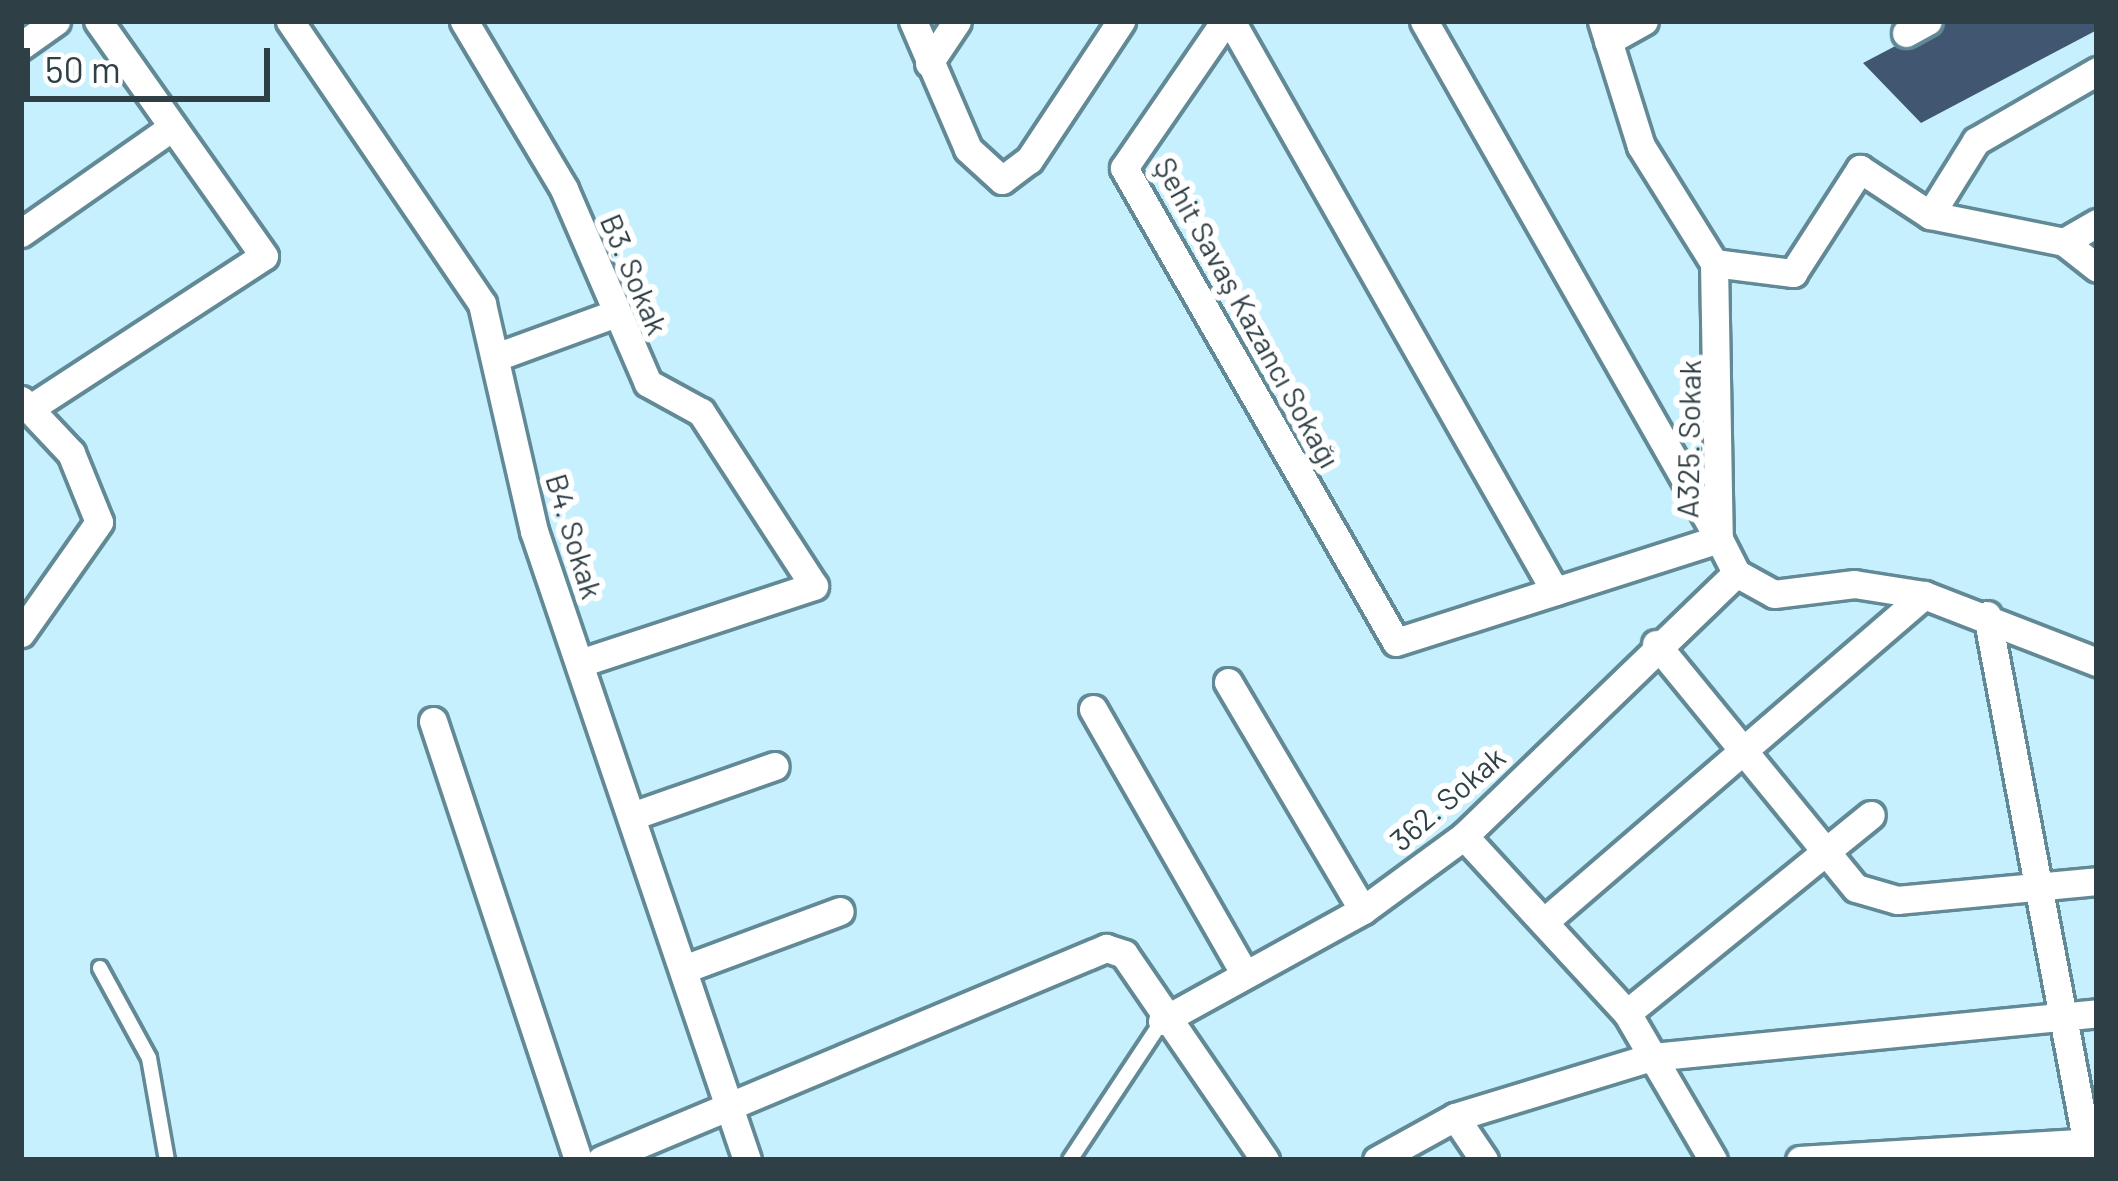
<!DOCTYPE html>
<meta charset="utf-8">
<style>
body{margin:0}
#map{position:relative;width:2118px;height:1181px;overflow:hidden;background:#c6f0fe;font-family:Barlow,sans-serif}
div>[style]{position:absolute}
.building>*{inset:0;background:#405671}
.roads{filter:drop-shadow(3px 0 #628996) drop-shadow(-3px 0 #628996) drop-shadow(0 3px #628996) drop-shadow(0 -3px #628996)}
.service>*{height:14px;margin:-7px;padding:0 7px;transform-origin:7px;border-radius:7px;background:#fff}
.minor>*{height:27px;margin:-13.5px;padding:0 13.5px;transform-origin:13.5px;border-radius:13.5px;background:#fff}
span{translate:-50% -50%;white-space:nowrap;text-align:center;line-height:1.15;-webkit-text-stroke:12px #fff;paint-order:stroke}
.street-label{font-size:30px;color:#2e3f45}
.frame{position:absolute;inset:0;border:24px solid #2e3f45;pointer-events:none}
.scale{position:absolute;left:24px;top:48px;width:246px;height:54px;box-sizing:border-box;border:6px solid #2e3f45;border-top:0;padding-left:15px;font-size:36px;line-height:42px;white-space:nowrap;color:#2e3f45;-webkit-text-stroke:9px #fff;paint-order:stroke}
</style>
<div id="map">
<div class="building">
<div style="clip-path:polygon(1943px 21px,2097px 21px,2097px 30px,1921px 123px,1863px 63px)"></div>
</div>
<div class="roads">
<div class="service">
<div style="left:100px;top:968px;width:102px;rotate:61.4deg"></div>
<div style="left:149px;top:1058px;width:104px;rotate:80deg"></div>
<div style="left:1070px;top:1160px;width:167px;rotate:-56.5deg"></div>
</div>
<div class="minor">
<div style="left:290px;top:21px;width:342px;rotate:55.8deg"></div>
<div style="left:482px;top:304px;width:233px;rotate:77.1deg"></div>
<div style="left:534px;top:531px;width:664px;rotate:71.29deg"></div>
<div style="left:464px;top:21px;width:196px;rotate:59.2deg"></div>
<div style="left:564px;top:189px;width:211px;rotate:66.6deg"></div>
<div style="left:648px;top:383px;width:60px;rotate:28.7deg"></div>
<div style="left:701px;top:412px;width:207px;rotate:57deg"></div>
<div style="left:814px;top:586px;width:246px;rotate:161.8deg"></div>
<div style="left:913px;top:21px;width:139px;rotate:66.7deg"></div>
<div style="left:968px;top:149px;width:46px;rotate:42.4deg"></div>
<div style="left:1002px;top:180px;width:34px;rotate:-37deg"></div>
<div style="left:1029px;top:160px;width:167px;rotate:-56.5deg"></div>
<div style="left:1225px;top:21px;width:178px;rotate:124.5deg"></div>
<div style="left:1124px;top:168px;width:546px;rotate:60.15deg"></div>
<div style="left:1396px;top:642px;width:339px;rotate:-17.7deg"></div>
<div style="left:1719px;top:539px;width:596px;rotate:-119.66deg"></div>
<div style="left:1231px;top:21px;width:656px;rotate:60.39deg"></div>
<div style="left:1602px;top:21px;width:131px;rotate:72.7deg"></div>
<div style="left:1641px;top:146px;width:138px;rotate:58deg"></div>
<div style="left:1714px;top:263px;width:276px;rotate:89deg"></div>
<div style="left:1719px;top:539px;width:38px;rotate:63deg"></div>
<div style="left:1736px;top:573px;width:43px;rotate:28.9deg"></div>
<div style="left:1774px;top:594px;width:81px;rotate:-7.1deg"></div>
<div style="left:1854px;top:584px;width:71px;rotate:8.9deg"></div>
<div style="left:1924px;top:595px;width:186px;rotate:21.2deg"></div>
<div style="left:1906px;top:33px;width:25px;rotate:-29deg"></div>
<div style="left:1608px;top:41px;width:41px;rotate:-29.1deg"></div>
<div style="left:21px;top:46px;width:43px;rotate:-35.5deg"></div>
<div style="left:929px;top:63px;width:50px;rotate:-56.3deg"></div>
<div style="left:1930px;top:215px;width:87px;rotate:-58.1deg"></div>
<div style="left:1976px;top:141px;width:140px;rotate:-30deg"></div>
<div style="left:21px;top:233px;width:183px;rotate:-35deg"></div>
<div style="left:2064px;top:242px;width:38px;rotate:-30deg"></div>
<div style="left:1714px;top:263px;width:80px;rotate:7.2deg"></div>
<div style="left:1793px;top:273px;width:124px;rotate:-57.2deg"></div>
<div style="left:1860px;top:169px;width:84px;rotate:33.3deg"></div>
<div style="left:1930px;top:215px;width:137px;rotate:11.4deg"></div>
<div style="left:2064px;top:242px;width:42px;rotate:38.2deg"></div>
<div style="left:496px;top:357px;width:122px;rotate:-20.1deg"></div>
<div style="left:21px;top:400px;width:73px;rotate:46.7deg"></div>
<div style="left:71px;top:453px;width:74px;rotate:67.9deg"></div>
<div style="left:99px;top:522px;width:136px;rotate:125.1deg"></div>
<div style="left:29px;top:409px;width:280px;rotate:-33.1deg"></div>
<div style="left:264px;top:256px;width:288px;rotate:-125.2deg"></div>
<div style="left:1987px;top:615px;width:555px;rotate:79.3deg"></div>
<div style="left:1656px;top:644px;width:315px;rotate:50.7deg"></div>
<div style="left:1856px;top:888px;width:43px;rotate:16.3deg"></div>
<div style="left:1897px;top:900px;width:201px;rotate:-5.4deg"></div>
<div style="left:1228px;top:682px;width:265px;rotate:59.4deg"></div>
<div style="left:1093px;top:709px;width:305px;rotate:60.2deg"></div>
<div style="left:433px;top:721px;width:462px;rotate:71.7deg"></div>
<div style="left:632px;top:816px;width:151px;rotate:-19.3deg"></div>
<div style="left:1464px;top:836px;width:241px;rotate:47.4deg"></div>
<div style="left:1627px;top:1013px;width:170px;rotate:59.7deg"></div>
<div style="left:1545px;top:921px;width:500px;rotate:-40.7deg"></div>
<div style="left:684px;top:969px;width:166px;rotate:-20.4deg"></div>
<div style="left:1627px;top:1013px;width:314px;rotate:-39.1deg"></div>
<div style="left:1162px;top:1021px;width:230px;rotate:-28.9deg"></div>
<div style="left:1363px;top:910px;width:125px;rotate:-36.2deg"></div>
<div style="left:1464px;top:836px;width:378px;rotate:-44deg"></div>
<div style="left:1455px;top:1117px;width:52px;rotate:56deg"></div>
<div style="left:601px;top:1160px;width:548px;rotate:-22.77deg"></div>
<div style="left:1106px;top:948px;width:19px;rotate:18deg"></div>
<div style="left:1124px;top:954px;width:250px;rotate:55.6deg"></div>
<div style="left:1377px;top:1160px;width:89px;rotate:-28.9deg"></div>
<div style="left:1455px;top:1117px;width:205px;rotate:-17deg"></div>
<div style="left:1651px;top:1057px;width:448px;rotate:-5.6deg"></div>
<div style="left:1800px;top:1160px;width:298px;rotate:-3.5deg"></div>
</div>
</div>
<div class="street-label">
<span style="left:635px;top:274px;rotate:67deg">B3. Sokak</span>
<span style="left:1248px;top:312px;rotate:61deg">Şehit Savaş Kazancı Sokağı</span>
<span style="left:1688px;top:439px;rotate:-89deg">A325. Sokak</span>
<span style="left:575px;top:536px;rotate:73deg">B4. Sokak</span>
<span style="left:1447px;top:798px;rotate:-41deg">362. Sokak</span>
</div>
<div class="frame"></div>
<div class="scale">50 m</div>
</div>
